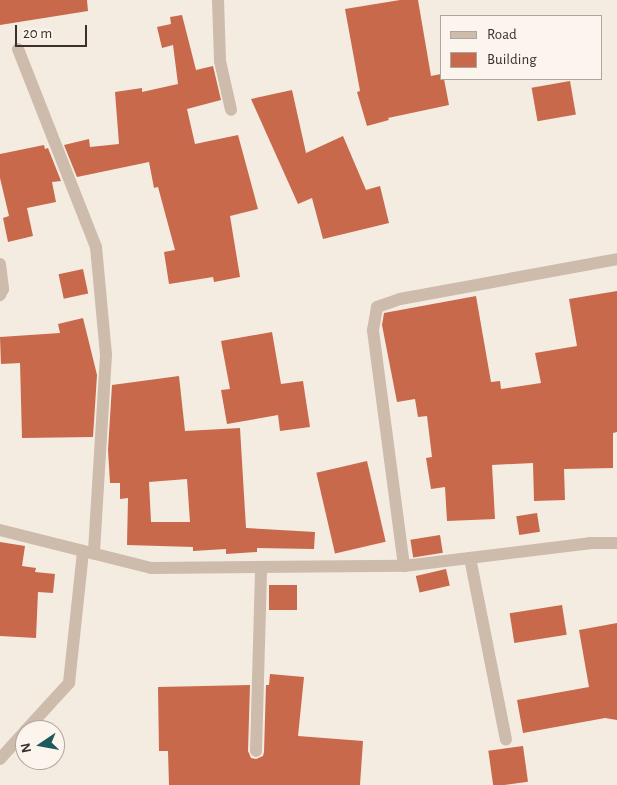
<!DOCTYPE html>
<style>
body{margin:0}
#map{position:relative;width:617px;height:785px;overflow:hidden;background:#f4ebe1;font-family:"Alegreya Sans",sans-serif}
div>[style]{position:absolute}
.building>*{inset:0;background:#c8694b;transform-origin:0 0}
.minor>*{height:12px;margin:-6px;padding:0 6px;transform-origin:6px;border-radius:6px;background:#cdbbac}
span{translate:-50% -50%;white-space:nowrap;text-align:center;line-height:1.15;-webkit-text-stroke:4px #fbf5ee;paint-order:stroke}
.legend{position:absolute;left:440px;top:15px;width:162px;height:65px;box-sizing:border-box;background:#fbf5ee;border:1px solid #aea6a0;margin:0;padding:6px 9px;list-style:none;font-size:15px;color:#3b302b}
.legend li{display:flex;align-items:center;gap:10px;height:25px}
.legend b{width:25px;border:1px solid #aea6a0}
.north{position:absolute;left:15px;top:720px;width:50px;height:50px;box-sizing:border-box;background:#fbf5ee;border:1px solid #aea6a0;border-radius:50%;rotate:258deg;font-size:14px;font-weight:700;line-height:20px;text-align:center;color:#3b302b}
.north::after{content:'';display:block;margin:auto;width:18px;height:22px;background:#1f5a5e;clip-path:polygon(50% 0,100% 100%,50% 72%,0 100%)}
.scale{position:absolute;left:15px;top:25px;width:72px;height:22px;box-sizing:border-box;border:2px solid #3b302b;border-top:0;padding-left:6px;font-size:15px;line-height:18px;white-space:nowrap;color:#3b302b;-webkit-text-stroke:4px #fbf5ee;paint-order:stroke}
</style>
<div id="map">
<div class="building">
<div style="clip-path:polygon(0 0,87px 0,88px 11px,0 25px)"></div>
<div style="clip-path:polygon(400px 0,418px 0,431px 76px,441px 74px,441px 79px,444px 79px,449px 105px,388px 118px,389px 120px,367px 126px,357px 92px,360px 91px,345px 9px)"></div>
<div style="clip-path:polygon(182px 15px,196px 70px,213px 66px,221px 100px,187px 109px,195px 144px,238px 135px,258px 209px,230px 216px,240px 277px,214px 282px,213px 277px,169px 284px,164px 252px,175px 250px,158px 187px,154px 188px,149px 162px,77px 177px,64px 145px,89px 139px,90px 147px,119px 144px,115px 92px,142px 88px,142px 92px,178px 84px,173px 45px,162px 48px,157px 27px,171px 24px,170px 17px)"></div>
<div style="left:570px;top:81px;width:34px;height:39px;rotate:80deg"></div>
<div style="clip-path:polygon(292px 90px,306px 153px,343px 136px,366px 190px,380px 186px,389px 223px,323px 239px,312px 198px,298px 204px,251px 99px)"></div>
<div style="clip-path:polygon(44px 145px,45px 149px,48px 148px,61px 181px,52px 182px,56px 202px,27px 208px,33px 236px,8px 242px,3px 218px,9px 216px,0 178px,0 154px)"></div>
<div style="left:83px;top:269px;width:25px;height:25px;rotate:78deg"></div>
<div style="clip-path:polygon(617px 291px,617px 432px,613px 433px,613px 468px,564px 469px,565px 500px,534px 501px,533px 463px,492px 465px,495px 519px,447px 521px,445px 487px,431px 489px,426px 458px,432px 457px,427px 416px,418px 417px,415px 399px,397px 402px,382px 325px,384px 313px,476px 296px,491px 382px,500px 381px,501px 389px,541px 383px,535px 353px,577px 346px,569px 299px)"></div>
<div style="clip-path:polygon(83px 318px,97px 375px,93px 437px,22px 438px,20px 363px,1px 364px,0 337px,60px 333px,58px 324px)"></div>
<div style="clip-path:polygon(272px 332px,281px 384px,303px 381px,310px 427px,280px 431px,278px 415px,227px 424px,221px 390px,230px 389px,221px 341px)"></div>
<div style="clip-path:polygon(evenodd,179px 376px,185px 431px,240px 428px,246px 528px,315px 532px,314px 549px,257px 548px,257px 552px,226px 554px,226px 549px,193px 551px,193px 547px,127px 545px,128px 498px,120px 499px,120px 483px,110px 483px,108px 450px,112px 385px,179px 376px,187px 479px,190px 522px,151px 522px,149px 482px,187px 479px)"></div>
<div style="left:367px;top:461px;width:83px;height:52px;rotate:77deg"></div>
<div style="left:537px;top:513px;width:19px;height:21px;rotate:81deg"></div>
<div style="left:440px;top:535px;width:18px;height:30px;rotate:81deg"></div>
<div style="clip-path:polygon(0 542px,25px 546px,22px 566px,36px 568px,35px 572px,55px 574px,53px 593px,38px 592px,36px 638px,0 636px)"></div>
<div style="left:446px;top:569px;width:17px;height:31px;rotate:77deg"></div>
<div style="left:269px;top:585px;width:28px;height:25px"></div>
<div style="left:562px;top:605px;width:30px;height:53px;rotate:81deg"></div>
<div style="clip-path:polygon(617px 623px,617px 720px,605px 718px,523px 733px,517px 700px,589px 687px,579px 630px)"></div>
<div style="clip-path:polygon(270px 674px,304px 677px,298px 736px,363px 741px,360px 785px,169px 785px,168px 751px,159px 751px,158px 687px,250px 685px,248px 751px,251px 758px,256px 759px,263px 756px,264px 752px,266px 685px,269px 685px)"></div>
<div style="left:523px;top:746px;width:36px;height:35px;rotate:82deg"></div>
</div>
<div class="minor">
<div style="left:218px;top:0;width:61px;rotate:88.1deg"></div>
<div style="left:220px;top:61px;width:50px;rotate:77.3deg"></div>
<div style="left:18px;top:49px;width:213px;rotate:68.5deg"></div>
<div style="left:96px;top:247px;width:108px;rotate:84.7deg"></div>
<div style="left:106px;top:355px;width:199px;rotate:93.5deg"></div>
<div style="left:0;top:264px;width:25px;rotate:83deg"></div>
<div style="left:3px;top:289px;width:7px;rotate:117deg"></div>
<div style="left:0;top:530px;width:156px;rotate:14.1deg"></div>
<div style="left:151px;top:568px;width:253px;rotate:-0.5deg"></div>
<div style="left:404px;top:566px;width:187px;rotate:-7deg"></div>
<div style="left:590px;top:543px;width:27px"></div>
<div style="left:470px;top:558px;width:185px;rotate:78.8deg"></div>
<div style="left:404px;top:566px;width:238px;rotate:-97.5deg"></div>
<div style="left:373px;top:330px;width:23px;rotate:-80deg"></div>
<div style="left:377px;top:307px;width:24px;rotate:-19deg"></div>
<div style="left:400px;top:299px;width:221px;rotate:-10.4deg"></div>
<div style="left:26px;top:730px;width:64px;rotate:-47.5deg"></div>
<div style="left:69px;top:683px;width:133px;rotate:-83.9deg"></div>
<div style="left:256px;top:751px;width:184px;rotate:-88.4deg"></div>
<div style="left:0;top:759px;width:38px;rotate:-48deg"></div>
</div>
<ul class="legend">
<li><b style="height:6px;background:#cdbbac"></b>Road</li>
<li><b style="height:14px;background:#c8694b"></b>Building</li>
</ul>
<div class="north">N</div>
<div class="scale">20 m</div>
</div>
